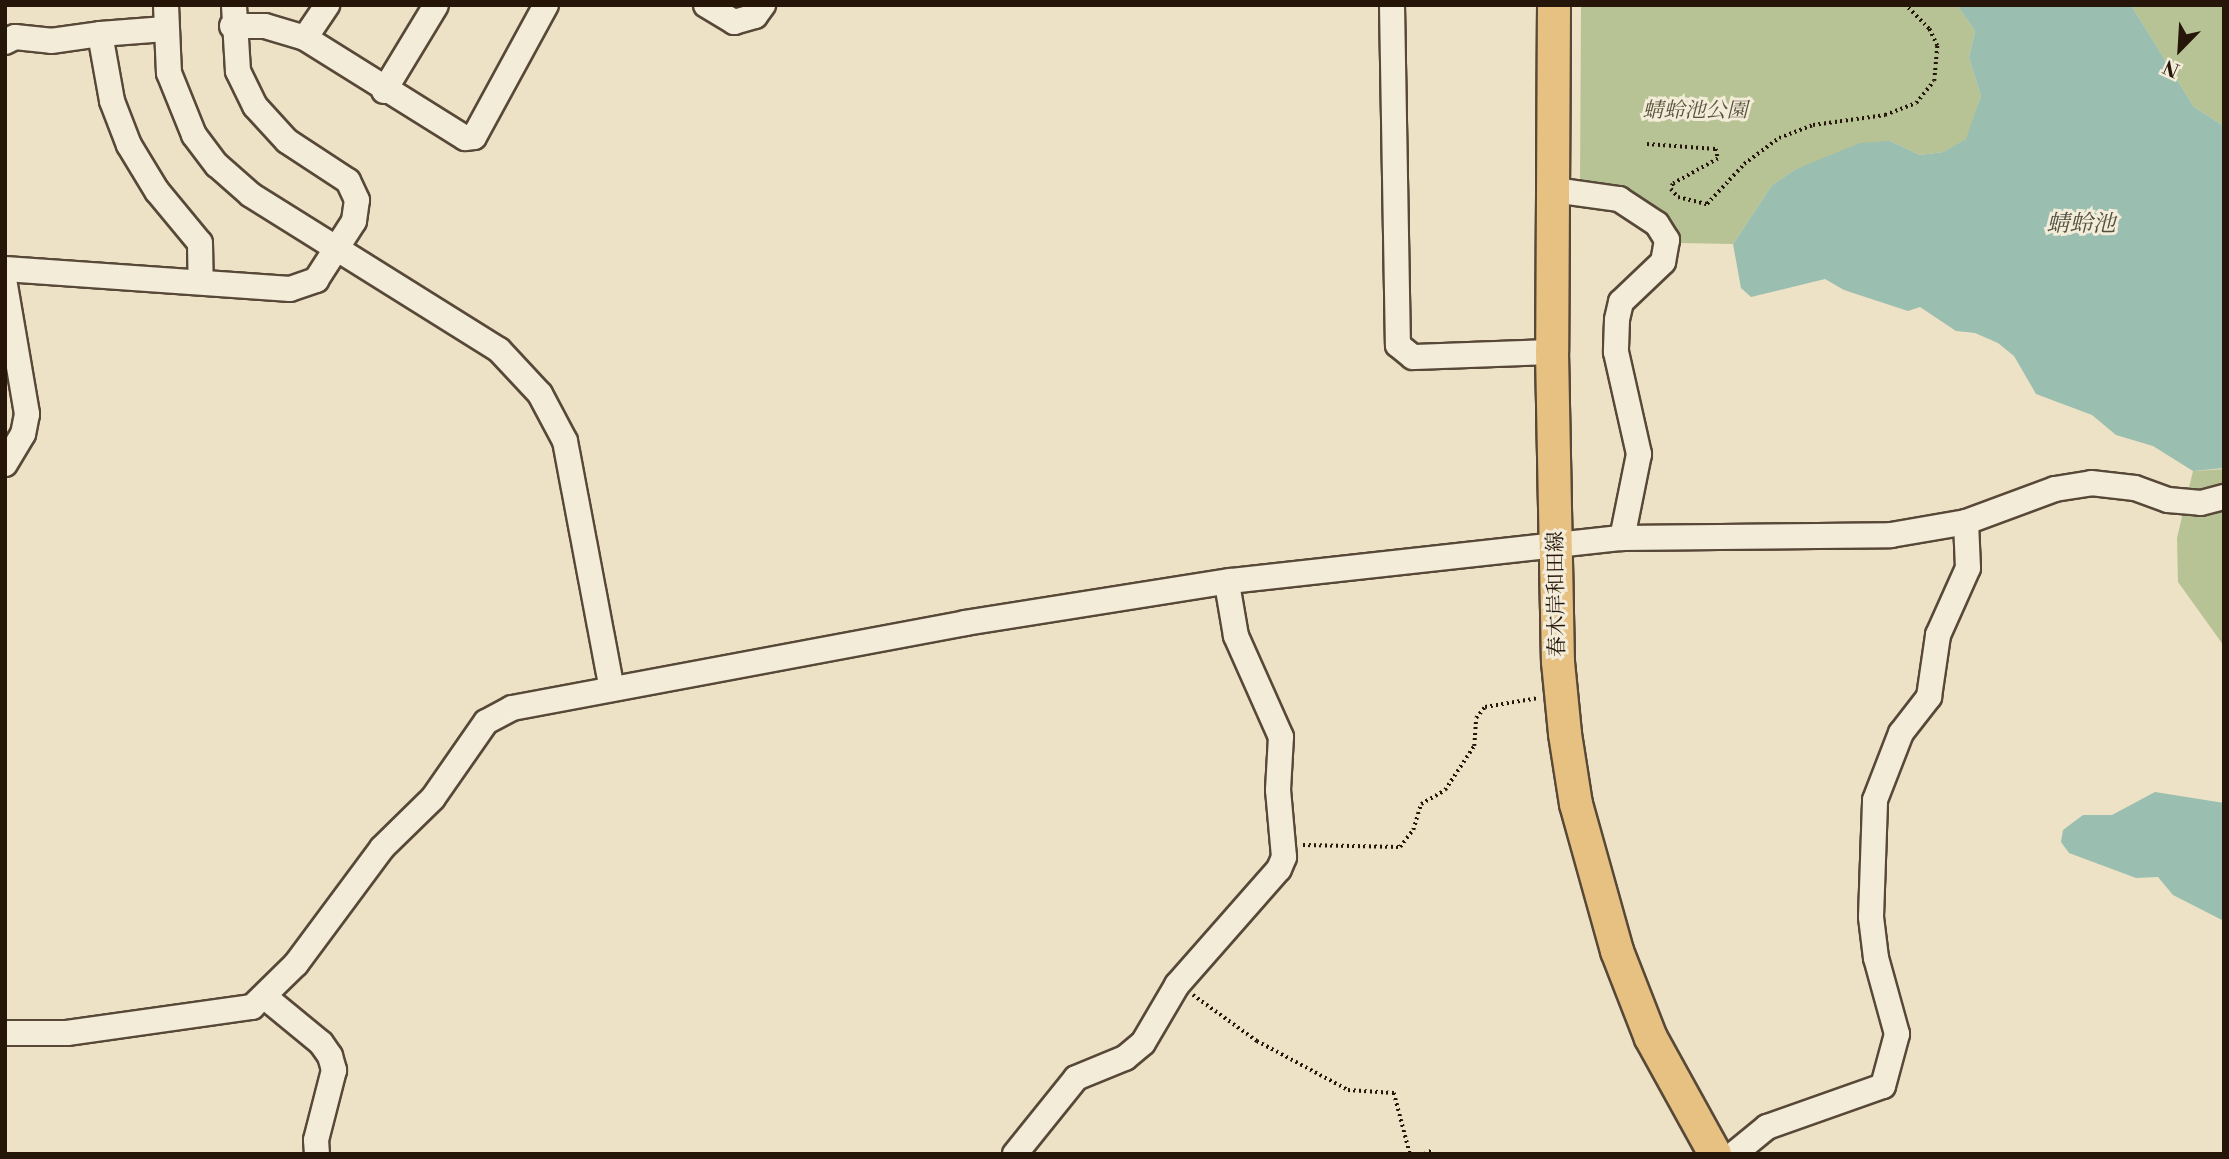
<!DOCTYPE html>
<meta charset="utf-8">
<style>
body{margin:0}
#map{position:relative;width:2229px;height:1159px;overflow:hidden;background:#ede2c5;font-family:"Libre Bodoni","Noto Serif JP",serif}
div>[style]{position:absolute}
.green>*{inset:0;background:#b8c395}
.water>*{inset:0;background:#9abeaf}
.path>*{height:3.5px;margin-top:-1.75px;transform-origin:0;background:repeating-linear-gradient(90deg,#261509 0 2px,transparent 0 5.5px)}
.roads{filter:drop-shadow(2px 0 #584838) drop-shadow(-2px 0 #584838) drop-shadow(0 2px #584838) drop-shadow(0 -2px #584838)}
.minor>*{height:24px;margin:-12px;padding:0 12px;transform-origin:12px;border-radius:12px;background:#f3ecd9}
.major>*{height:32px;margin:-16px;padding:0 16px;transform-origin:16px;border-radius:16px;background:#e6c182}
span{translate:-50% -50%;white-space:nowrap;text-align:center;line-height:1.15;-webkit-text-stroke:6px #f3ecd9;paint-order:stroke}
.park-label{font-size:21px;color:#59523a;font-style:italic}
.street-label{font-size:21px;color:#261509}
.water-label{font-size:23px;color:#4f5043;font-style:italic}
.frame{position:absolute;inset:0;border:7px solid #261509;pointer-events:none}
.north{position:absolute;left:2145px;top:14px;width:70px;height:70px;-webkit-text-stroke:5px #f3ecd9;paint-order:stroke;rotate:204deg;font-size:19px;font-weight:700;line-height:28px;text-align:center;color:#261509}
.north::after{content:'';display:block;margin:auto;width:24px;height:32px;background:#261509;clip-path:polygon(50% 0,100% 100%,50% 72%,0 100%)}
</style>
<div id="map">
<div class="green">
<div style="clip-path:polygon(1581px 5px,1957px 5px,1975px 31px,1969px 58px,1981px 96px,1967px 139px,1943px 152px,1920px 155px,1890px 141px,1828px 158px,1796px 169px,1772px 185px,1733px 244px,1679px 243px,1580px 184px)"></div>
<div style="clip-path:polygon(2131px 5px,2224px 5px,2224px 126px,2194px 107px)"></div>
<div style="clip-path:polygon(2224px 469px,2224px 646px,2178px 582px,2177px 538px,2193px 471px)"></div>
</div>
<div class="water">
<div style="clip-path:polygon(1957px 5px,2131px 5px,2194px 107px,2224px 126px,2224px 468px,2193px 471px,2153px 446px,2116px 435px,2092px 415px,2036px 394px,2014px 356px,1998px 343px,1975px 333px,1956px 331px,1920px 307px,1908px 311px,1844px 290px,1825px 279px,1751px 297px,1741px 288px,1733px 244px,1772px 185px,1796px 169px,1860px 143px,1890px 141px,1920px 155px,1943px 152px,1966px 139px,1981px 96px,1969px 58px,1975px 31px)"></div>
<div style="clip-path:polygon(2155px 792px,2224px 803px,2224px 921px,2173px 895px,2158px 877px,2136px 878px,2069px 853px,2061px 842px,2063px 830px,2083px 815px,2112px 815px)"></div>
</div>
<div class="path">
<div style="left:1647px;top:144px;width:69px;rotate:4.1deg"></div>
<div style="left:1716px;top:149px;width:10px;rotate:79deg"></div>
<div style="left:1718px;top:159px;width:51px;rotate:150.9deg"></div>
<div style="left:1673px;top:184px;width:5px;rotate:112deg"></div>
<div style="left:1671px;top:189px;width:11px;rotate:49deg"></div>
<div style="left:1678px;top:197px;width:30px;rotate:14deg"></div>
<div style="left:1707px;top:204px;width:54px;rotate:-47.2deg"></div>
<div style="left:1744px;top:164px;width:44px;rotate:-36.6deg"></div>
<div style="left:1779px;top:138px;width:36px;rotate:-21deg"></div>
<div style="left:1813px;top:125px;width:73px;rotate:-7.9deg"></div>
<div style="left:1885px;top:115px;width:33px;rotate:-21deg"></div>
<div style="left:1916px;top:103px;width:28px;rotate:-51deg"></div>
<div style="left:1934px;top:81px;width:35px;rotate:-85deg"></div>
<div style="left:1937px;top:46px;width:19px;rotate:-115deg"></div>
<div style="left:1929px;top:29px;width:34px;rotate:-135deg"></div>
<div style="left:1303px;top:845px;width:97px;rotate:1.2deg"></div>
<div style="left:1400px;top:847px;width:21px;rotate:-53deg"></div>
<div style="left:1413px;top:830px;width:27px;rotate:-73deg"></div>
<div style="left:1421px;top:804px;width:28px;rotate:-30deg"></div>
<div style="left:1445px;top:790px;width:53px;rotate:-56.6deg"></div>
<div style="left:1474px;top:746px;width:28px;rotate:-86deg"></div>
<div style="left:1476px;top:718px;width:14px;rotate:-51deg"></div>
<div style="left:1485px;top:707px;width:54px;rotate:-9.6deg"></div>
<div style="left:1193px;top:995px;width:79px;rotate:35.7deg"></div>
<div style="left:1257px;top:1041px;width:103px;rotate:28.3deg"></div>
<div style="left:1348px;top:1090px;width:46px;rotate:3.7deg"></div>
<div style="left:1394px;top:1093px;width:63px;rotate:75.3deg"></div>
<div style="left:1424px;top:1154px;width:10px;rotate:-24deg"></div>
</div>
<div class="roads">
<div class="minor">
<div style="left:166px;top:5px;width:68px;rotate:87.5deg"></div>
<div style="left:169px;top:73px;width:67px;rotate:68deg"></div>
<div style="left:194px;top:135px;width:38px;rotate:53deg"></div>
<div style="left:217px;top:165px;width:45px;rotate:41.4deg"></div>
<div style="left:251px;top:195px;width:292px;rotate:32deg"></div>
<div style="left:499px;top:350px;width:60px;rotate:47deg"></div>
<div style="left:540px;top:394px;width:53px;rotate:62deg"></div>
<div style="left:565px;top:441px;width:252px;rotate:79.3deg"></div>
<div style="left:706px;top:5px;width:33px;rotate:31deg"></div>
<div style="left:734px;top:22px;width:22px;rotate:-16deg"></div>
<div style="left:755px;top:16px;width:14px;rotate:-54deg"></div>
<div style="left:1392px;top:5px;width:340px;rotate:89deg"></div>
<div style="left:1398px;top:345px;width:19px;rotate:39deg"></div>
<div style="left:1413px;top:357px;width:139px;rotate:-2.1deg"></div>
<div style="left:232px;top:26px;width:33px"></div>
<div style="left:265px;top:26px;width:42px;rotate:16.7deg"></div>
<div style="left:305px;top:38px;width:189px;rotate:32deg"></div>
<div style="left:465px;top:138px;width:9px;rotate:-6deg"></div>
<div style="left:474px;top:137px;width:150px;rotate:-61.4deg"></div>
<div style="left:165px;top:29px;width:65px;rotate:175.6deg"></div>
<div style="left:100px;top:34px;width:68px;rotate:79.8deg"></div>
<div style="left:112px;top:101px;width:47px;rotate:68.9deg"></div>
<div style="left:129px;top:145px;width:54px;rotate:58.7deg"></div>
<div style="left:157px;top:191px;width:67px;rotate:50.4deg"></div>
<div style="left:200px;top:243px;width:39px;rotate:89deg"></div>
<div style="left:305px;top:38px;width:40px;rotate:-56deg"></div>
<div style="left:5px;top:42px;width:11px;rotate:-27deg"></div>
<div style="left:15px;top:37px;width:36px;rotate:6deg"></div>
<div style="left:51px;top:41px;width:49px;rotate:-8.1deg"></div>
<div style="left:384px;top:91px;width:100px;rotate:-58.8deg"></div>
<div style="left:1554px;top:190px;width:66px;rotate:7.9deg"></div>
<div style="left:1619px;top:199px;width:45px;rotate:33.3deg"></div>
<div style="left:1657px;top:224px;width:19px;rotate:58deg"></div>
<div style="left:1667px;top:240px;width:22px;rotate:100deg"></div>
<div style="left:1663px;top:262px;width:58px;rotate:136.4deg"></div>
<div style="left:1621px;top:302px;width:18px;rotate:103deg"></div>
<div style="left:1617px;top:320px;width:32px;rotate:92deg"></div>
<div style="left:1616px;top:352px;width:105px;rotate:77.3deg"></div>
<div style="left:1639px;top:454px;width:86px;rotate:101.4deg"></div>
<div style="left:5px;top:269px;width:286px;rotate:4deg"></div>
<div style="left:290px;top:289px;width:28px;rotate:-19deg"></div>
<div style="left:316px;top:280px;width:70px;rotate:-57.2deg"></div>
<div style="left:354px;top:221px;width:21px;rotate:-82deg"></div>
<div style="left:357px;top:200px;width:21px;rotate:-115deg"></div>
<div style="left:348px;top:181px;width:73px;rotate:-146.7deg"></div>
<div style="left:287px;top:141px;width:47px;rotate:-132.4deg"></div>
<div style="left:255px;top:106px;width:39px;rotate:-116deg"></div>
<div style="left:238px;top:71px;width:66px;rotate:-93.5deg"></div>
<div style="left:5px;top:285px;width:131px;rotate:80.3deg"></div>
<div style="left:27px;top:414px;width:20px;rotate:101deg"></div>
<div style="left:23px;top:434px;width:35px;rotate:121deg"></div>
<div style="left:265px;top:997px;width:72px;rotate:39.4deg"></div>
<div style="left:321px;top:1043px;width:16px;rotate:55deg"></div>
<div style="left:330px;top:1056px;width:15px;rotate:74deg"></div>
<div style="left:334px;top:1070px;width:72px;rotate:104.4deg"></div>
<div style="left:316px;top:1140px;width:14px;rotate:86deg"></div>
<div style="left:5px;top:1033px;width:62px"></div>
<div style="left:67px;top:1033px;width:187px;rotate:-8deg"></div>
<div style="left:252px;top:1007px;width:62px;rotate:-44.3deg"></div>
<div style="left:296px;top:964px;width:144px;rotate:-53.4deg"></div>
<div style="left:382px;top:848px;width:71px;rotate:-44.4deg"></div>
<div style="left:433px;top:798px;width:93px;rotate:-55.1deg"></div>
<div style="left:486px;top:722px;width:30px;rotate:-28deg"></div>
<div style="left:512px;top:708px;width:461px;rotate:-10.6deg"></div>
<div style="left:965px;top:623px;width:268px;rotate:-9deg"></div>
<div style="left:1230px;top:581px;width:394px;rotate:-6.3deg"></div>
<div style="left:1622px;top:538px;width:269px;rotate:-0.6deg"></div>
<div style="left:1891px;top:535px;width:76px;rotate:-9.8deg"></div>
<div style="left:1966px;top:522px;width:95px;rotate:-20.3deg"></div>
<div style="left:2055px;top:489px;width:36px;rotate:-9deg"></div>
<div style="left:2091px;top:483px;width:44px;rotate:6.5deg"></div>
<div style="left:2135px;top:488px;width:35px;rotate:20deg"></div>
<div style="left:2168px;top:500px;width:33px;rotate:5deg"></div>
<div style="left:2201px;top:503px;width:24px;rotate:-15deg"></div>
<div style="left:1015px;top:1154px;width:97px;rotate:-51.2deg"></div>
<div style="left:1076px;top:1078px;width:53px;rotate:-22.2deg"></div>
<div style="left:1125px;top:1058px;width:23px;rotate:-40deg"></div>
<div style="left:1143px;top:1043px;width:67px;rotate:-59.6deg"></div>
<div style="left:1177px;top:985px;width:154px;rotate:-48.7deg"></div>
<div style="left:1279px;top:869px;width:13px;rotate:-67deg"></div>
<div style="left:1284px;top:857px;width:67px;rotate:-95.1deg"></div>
<div style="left:1278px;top:790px;width:53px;rotate:-86.8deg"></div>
<div style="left:1281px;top:737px;width:111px;rotate:-114deg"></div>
<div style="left:1236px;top:636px;width:48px;rotate:-99.7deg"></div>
<div style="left:1734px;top:1154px;width:43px;rotate:-39.3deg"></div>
<div style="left:1767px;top:1127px;width:123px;rotate:-19.5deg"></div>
<div style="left:1883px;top:1086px;width:54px;rotate:-74.9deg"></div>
<div style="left:1897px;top:1034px;width:79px;rotate:-105.4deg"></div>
<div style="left:1876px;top:958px;width:41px;rotate:-97deg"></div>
<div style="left:1871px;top:917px;width:117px;rotate:-88deg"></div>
<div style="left:1875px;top:800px;width:72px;rotate:-68.8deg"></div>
<div style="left:1901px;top:733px;width:46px;rotate:-52.1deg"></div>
<div style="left:1929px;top:697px;width:63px;rotate:-81.7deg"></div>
<div style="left:1938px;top:635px;width:73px;rotate:-65.9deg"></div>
<div style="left:1968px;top:568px;width:46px;rotate:-92.5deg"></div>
</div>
<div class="major">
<div style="left:1554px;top:5px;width:347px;rotate:90.3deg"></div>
<div style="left:1552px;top:352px;width:310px;rotate:88.9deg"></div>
<div style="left:1558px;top:662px;width:72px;rotate:84.4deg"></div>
<div style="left:1565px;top:734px;width:71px;rotate:81.1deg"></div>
<div style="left:1576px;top:804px;width:153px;rotate:74.4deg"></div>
<div style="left:1617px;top:951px;width:93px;rotate:68.7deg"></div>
<div style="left:1651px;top:1038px;width:132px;rotate:61.1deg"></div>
</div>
</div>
<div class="park-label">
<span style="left:1695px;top:111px">蜻蛉池公園</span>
</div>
<div class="street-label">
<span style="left:1557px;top:594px;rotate:-91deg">春木岸和田線</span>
</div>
<div class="water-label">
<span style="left:2081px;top:224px">蜻蛉池</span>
</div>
<div class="frame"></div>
<div class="north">N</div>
</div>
